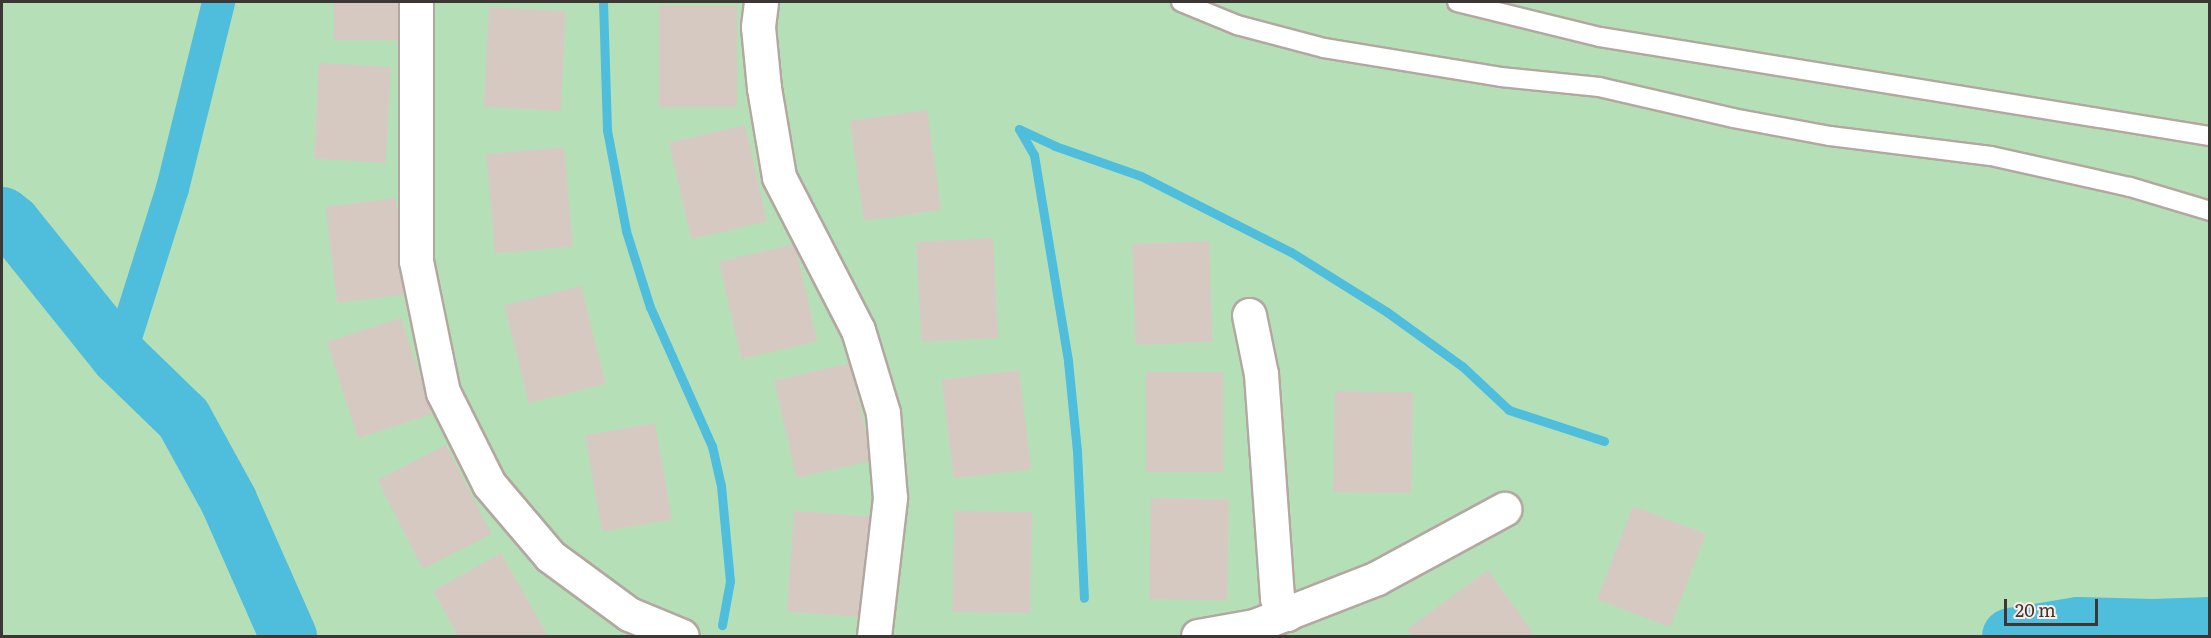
<!DOCTYPE html>
<style>
body{margin:0}
#map{position:relative;width:2211px;height:638px;overflow:hidden;background:#fbede6;font-family:Literata,serif}
div>[style]{position:absolute}
.green>*{inset:0;background:#b5e0b7;transform-origin:0 0}
.stream>*{height:9px;margin:-4.5px;padding:0 4.5px;transform-origin:4.5px;border-radius:4.5px;background:#4fbddc}
.canal>*{height:33px;margin:-16.5px;padding:0 16.5px;transform-origin:16.5px;border-radius:16.5px;background:#4fbddc}
.river>*{height:57px;margin:-28.5px;padding:0 28.5px;transform-origin:28.5px;border-radius:28.5px;background:#4fbddc}
.building>*{inset:0;background:#d6c9c2;transform-origin:0 0}
.roads{filter:drop-shadow(2px 0 #b3a7a0) drop-shadow(-2px 0 #b3a7a0) drop-shadow(0 2px #b3a7a0) drop-shadow(0 -2px #b3a7a0)}
.service>*{height:18px;margin:-9px;padding:0 9px;transform-origin:9px;border-radius:9px;background:#fff}
.minor>*{height:33px;margin:-16.5px;padding:0 16.5px;transform-origin:16.5px;border-radius:16.5px;background:#fff}
span{translate:-50% -50%;white-space:nowrap;text-align:center;line-height:1.15;-webkit-text-stroke:6px #fbede6;paint-order:stroke}
.frame{position:absolute;inset:0;border:3px solid #3c3734;pointer-events:none}
.scale{position:absolute;left:2004px;top:599px;width:94px;height:27px;box-sizing:border-box;border:3px solid #3c3734;border-top:0;padding-left:8px;font-size:18px;line-height:21px;white-space:nowrap;color:#3c3734;-webkit-text-stroke:4px #fbede6;paint-order:stroke}
</style>
<div id="map">
<div class="green">
<div style="left:2px;top:2px;width:2207px;height:634px"></div>
</div>
<div class="stream">
<div style="left:603px;top:2px;width:128px;rotate:88.2deg"></div>
<div style="left:607px;top:130px;width:103px;rotate:79.3deg"></div>
<div style="left:626px;top:231px;width:80px;rotate:72.5deg"></div>
<div style="left:650px;top:307px;width:152px;rotate:66deg"></div>
<div style="left:712px;top:446px;width:41px;rotate:77.3deg"></div>
<div style="left:721px;top:486px;width:95px;rotate:84.6deg"></div>
<div style="left:730px;top:581px;width:45px;rotate:100.3deg"></div>
<div style="left:1019px;top:129px;width:40px;rotate:25deg"></div>
<div style="left:1055px;top:146px;width:91px;rotate:19.2deg"></div>
<div style="left:1141px;top:176px;width:168px;rotate:26.9deg"></div>
<div style="left:1291px;top:252px;width:113px;rotate:32deg"></div>
<div style="left:1387px;top:312px;width:92px;rotate:35.8deg"></div>
<div style="left:1462px;top:366px;width:64px;rotate:43.1deg"></div>
<div style="left:1509px;top:410px;width:100px;rotate:18.1deg"></div>
<div style="left:1019px;top:129px;width:30px;rotate:60deg"></div>
<div style="left:1034px;top:155px;width:209px;rotate:80.6deg"></div>
<div style="left:1068px;top:361px;width:90px;rotate:84.3deg"></div>
<div style="left:1077px;top:451px;width:147px;rotate:87.3deg"></div>
</div>
<div class="canal">
<div style="left:119px;top:356px;width:176px;rotate:-72.5deg"></div>
<div style="left:172px;top:188px;width:192px;rotate:-76.1deg"></div>
</div>
<div class="river">
<div style="left:2px;top:215px;width:13px;rotate:39deg"></div>
<div style="left:12px;top:223px;width:171px;rotate:51.2deg"></div>
<div style="left:119px;top:356px;width:89px;rotate:44.1deg"></div>
<div style="left:183px;top:418px;width:94px;rotate:61.2deg"></div>
<div style="left:228px;top:500px;width:149px;rotate:66.2deg"></div>
<div style="left:2010px;top:636px;width:69px;rotate:-9.2deg"></div>
<div style="left:2078px;top:625px;width:75px;rotate:1.5deg"></div>
<div style="left:2153px;top:627px;width:57px;rotate:-2deg"></div>
</div>
<div class="building">
<div style="left:334px;top:2px;width:66px;height:38px"></div>
<div style="left:659px;top:6px;width:78px;height:101px"></div>
<div style="left:489px;top:7px;width:77px;height:100px;rotate:3deg"></div>
<div style="left:319px;top:63px;width:72px;height:96px;rotate:3deg"></div>
<div style="left:927px;top:110px;width:101px;height:78px;rotate:82deg"></div>
<div style="left:745px;top:125px;width:99px;height:78px;rotate:77deg"></div>
<div style="left:564px;top:147px;width:100px;height:78px;rotate:85deg"></div>
<div style="left:396px;top:198px;width:97px;height:71px;rotate:83deg"></div>
<div style="left:993px;top:238px;width:100px;height:77px;rotate:87deg"></div>
<div style="left:1209px;top:241px;width:101px;height:77px;rotate:88deg"></div>
<div style="left:795px;top:244px;width:100px;height:78px;rotate:77deg"></div>
<div style="left:581px;top:286px;width:101px;height:79px;rotate:76deg"></div>
<div style="left:401px;top:318px;width:101px;height:78px;rotate:72deg"></div>
<div style="left:850px;top:363px;width:100px;height:78px;rotate:77deg"></div>
<div style="left:1019px;top:370px;width:100px;height:78px;rotate:83deg"></div>
<div style="left:1146px;top:372px;width:77px;height:100px"></div>
<div style="left:1335px;top:391px;width:78px;height:101px;rotate:1deg"></div>
<div style="left:655px;top:423px;width:98px;height:71px;rotate:80deg"></div>
<div style="left:446px;top:445px;width:100px;height:77px;rotate:63deg"></div>
<div style="left:1151px;top:498px;width:78px;height:101px;rotate:1deg"></div>
<div style="left:1633px;top:506px;width:78px;height:100px;rotate:21deg"></div>
<div style="left:794px;top:511px;width:77px;height:101px;rotate:4deg"></div>
<div style="left:954px;top:511px;width:78px;height:101px;rotate:1deg"></div>
<div style="clip-path:polygon(501px 553px,548px 636px,458px 636px,433px 591px)"></div>
<div style="clip-path:polygon(1488px 570px,1533px 633px,1529px 636px,1412px 636px,1407px 629px)"></div>
</div>
<div class="roads">
<div class="service">
<div style="left:1181px;top:2px;width:61px;rotate:22.3deg"></div>
<div style="left:1237px;top:25px;width:90px;rotate:14.8deg"></div>
<div style="left:1324px;top:48px;width:179px;rotate:9.3deg"></div>
<div style="left:1501px;top:77px;width:99px;rotate:5.8deg"></div>
<div style="left:1599px;top:87px;width:138px;rotate:13deg"></div>
<div style="left:1733px;top:118px;width:99px;rotate:10.5deg"></div>
<div style="left:1830px;top:136px;width:162px;rotate:7.1deg"></div>
<div style="left:1991px;top:156px;width:142px;rotate:12.6deg"></div>
<div style="left:2130px;top:187px;width:84px;rotate:16.7deg"></div>
<div style="left:1457px;top:2px;width:147px;rotate:13.8deg"></div>
<div style="left:1600px;top:37px;width:618px;rotate:9.22deg"></div>
</div>
<div class="minor">
<div style="left:416px;top:2px;width:259px;rotate:90deg"></div>
<div style="left:416px;top:261px;width:134px;rotate:78.4deg"></div>
<div style="left:443px;top:392px;width:103px;rotate:63.4deg"></div>
<div style="left:489px;top:484px;width:94px;rotate:49.7deg"></div>
<div style="left:550px;top:556px;width:98px;rotate:36.3deg"></div>
<div style="left:629px;top:614px;width:57px;rotate:22.5deg"></div>
<div style="left:761px;top:2px;width:25px;rotate:97deg"></div>
<div style="left:758px;top:27px;width:61px;rotate:84.4deg"></div>
<div style="left:764px;top:88px;width:90px;rotate:80.4deg"></div>
<div style="left:779px;top:177px;width:172px;rotate:62.7deg"></div>
<div style="left:858px;top:330px;width:87px;rotate:73.2deg"></div>
<div style="left:883px;top:413px;width:85px;rotate:85.3deg"></div>
<div style="left:890px;top:498px;width:139px;rotate:96.6deg"></div>
<div style="left:1249px;top:315px;width:60px;rotate:78.5deg"></div>
<div style="left:1261px;top:374px;width:225px;rotate:85.9deg"></div>
<div style="left:1277px;top:598px;width:19px;rotate:58deg"></div>
<div style="left:1198px;top:636px;width:57px;rotate:-10.1deg"></div>
<div style="left:1254px;top:626px;width:132px;rotate:-21.3deg"></div>
<div style="left:1377px;top:578px;width:145px;rotate:-28.5deg"></div>
</div>
</div>
<div class="frame"></div>
<div class="scale">20 m</div>
</div>
